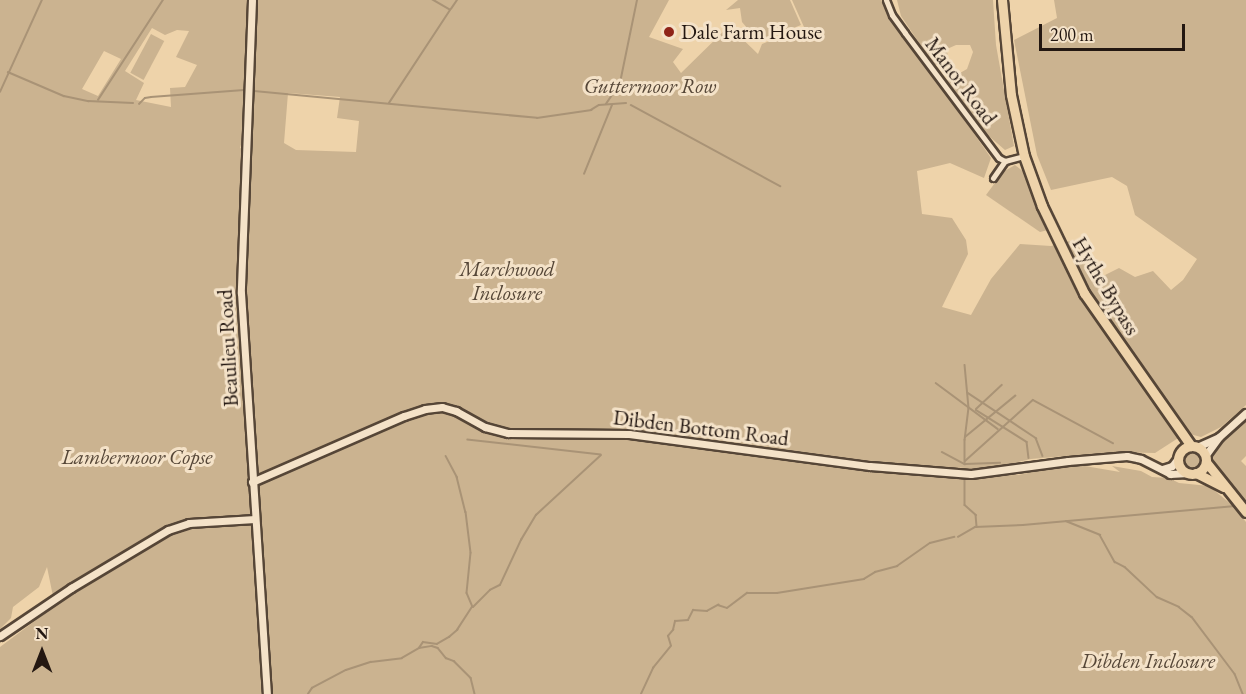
<!DOCTYPE html>
<style>
body{margin:0}
#map{position:relative;width:1246px;height:694px;overflow:hidden;background:#eed3aa;font-family:"EB Garamond",serif}
div>[style]{position:absolute}
.green>*{inset:0;background:#cbb390;transform-origin:0 0}
.round{border-radius:50%}
.stream>*{height:1.5px;margin:-0.75px;padding:0 0.75px;transform-origin:0.75px;border-radius:0.75px;background:#a99376}
.roads{filter:drop-shadow(2px 0 #564637) drop-shadow(-2px 0 #564637) drop-shadow(0 2px #564637) drop-shadow(0 -2px #564637)}
.minor>*{height:5px;margin:-2.5px;padding:0 2.5px;transform-origin:2.5px;border-radius:2.5px;background:#f4e2c8}
.tertiary>*{height:7px;margin:-3.5px;padding:0 3.5px;transform-origin:3.5px;border-radius:3.5px;background:#f4e2c8}
.primary>*{height:9px;margin:-4.5px;padding:0 4.5px;transform-origin:4.5px;border-radius:4.5px;background:#eed3aa}
.primary>.ring{margin:-4.5px;padding:0;box-sizing:content-box;background:none;border:9px solid #eed3aa;border-radius:50%}
.dots>*{width:16px;height:16px;translate:-50% -50%;box-sizing:border-box;border:3px solid #f4e2c8;border-radius:50%}
span{translate:-50% -50%;white-space:nowrap;text-align:center;line-height:1.15;-webkit-text-stroke:6px #f4e2c8;paint-order:stroke}
.poi-label{font-size:21px;color:#231711}
.left{translate:0 -50%;text-align:left}
.street-label{font-size:21px;color:#231711}
.park-label{font-size:21px;color:#554637;font-style:italic}
.north{position:absolute;left:12px;top:622px;width:60px;height:60px;-webkit-text-stroke:4px #f4e2c8;paint-order:stroke;rotate:0deg;font-size:16px;font-weight:700;line-height:24px;text-align:center;color:#231711}
.north::after{content:'';display:block;margin:auto;width:21px;height:27px;background:#231711;clip-path:polygon(50% 0,100% 100%,50% 72%,0 100%)}
.scale{position:absolute;left:1039px;top:24px;width:146px;height:27px;box-sizing:border-box;border:3px solid #231711;border-top:0;padding-left:8px;font-size:18px;line-height:21px;white-space:nowrap;color:#231711;-webkit-text-stroke:4px #f4e2c8;paint-order:stroke}
</style>
<div id="map">
<div class="green">
<div style="clip-path:polygon(evenodd,0 0,247px 0,245px 58px,250px 61px,244px 134px,240px 148px,249px 151px,257px 0,669px 0,649px 37px,683px 49px,673px 62px,681px 73px,729px 26px,758px 54px,762px 44px,804px 27px,792px 0,881px 0,991px 158px,984px 178px,950px 163px,917px 171px,922px 214px,952px 218px,966px 240px,968px 254px,942px 307px,971px 315px,991px 279px,1020px 244px,1051px 246px,1074px 240px,1101px 277px,1119px 268px,1135px 277px,1153px 271px,1171px 290px,1183px 280px,1197px 259px,1135px 215px,1127px 186px,1112px 177px,1051px 190px,1037px 155px,1014px 40px,1057px 18px,1054px 0,1246px 0,1246px 405px,1221px 427px,1201px 437px,1186px 433px,1155px 453px,1112px 452px,1031px 459px,988px 469px,905px 465px,904px 470px,954px 479px,961px 476px,1018px 475px,1073px 464px,1120px 472px,1112px 466px,1141px 471px,1152px 477px,1169px 478px,1179px 483px,1209px 486px,1232px 505px,1246px 522px,1246px 694px,269px 694px,266px 649px,260px 658px,265px 694px,0 694px,0 647px,55px 606px,47px 567px,39px 587px,13px 607px,11px 618px,0 629px,0 0,152px 28px,165px 35px,177px 30px,189px 31px,176px 57px,197px 65px,185px 87px,170px 88px,171px 107px,136px 100px,144px 83px,125px 71px,152px 28px,0 0,104px 51px,121px 59px,98px 96px,82px 89px,104px 51px,0 0,288px 93px,340px 97px,337px 118px,359px 121px,356px 152px,296px 150px,284px 143px,288px 93px)"></div>
<div style="clip-path:polygon(738px 0,790px 0,801px 25px,759px 42px,742px 22px,740px 8px,726px 10px)"></div>
<div style="clip-path:polygon(897px 0,993px 0,996px 45px,1014px 146px,1005px 150px,983px 131px,946px 81px,967px 69px,973px 52px,970px 45px,956px 45px,947px 49px,948px 62px,934px 65px,901px 16px)"></div>
<div style="left:151px;top:34px;width:15px;height:44px;rotate:28deg"></div>
<div style="clip-path:polygon(1015px 165px,1025px 173px,1048px 230px,1040px 232px,986px 195px,1003px 172px)"></div>
<div style="clip-path:polygon(1246px 417px,1246px 456px,1241px 461px,1246px 466px,1246px 505px,1211px 462px,1211px 455px,1220px 440px)"></div>
<div class="round" style="left:1183px;top:450px;width:20px;height:20px"></div>
</div>
<div class="stream">
<div style="left:451px;top:9px;width:11px;rotate:-56deg"></div>
<div style="left:8px;top:72px;width:61px;rotate:23.2deg"></div>
<div style="left:64px;top:96px;width:25px;rotate:12deg"></div>
<div style="left:88px;top:101px;width:45px;rotate:2.5deg"></div>
<div style="left:253px;top:91px;width:285px;rotate:5.4deg"></div>
<div style="left:537px;top:118px;width:55px;rotate:-8.4deg"></div>
<div style="left:591px;top:110px;width:9px;rotate:-32deg"></div>
<div style="left:599px;top:105px;width:27px;rotate:-4deg"></div>
<div style="left:0;top:92px;width:101px;rotate:-65.5deg"></div>
<div style="left:98px;top:100px;width:119px;rotate:-57deg"></div>
<div style="left:389px;top:103px;width:111px;rotate:-56.7deg"></div>
<div style="left:450px;top:10px;width:20px;rotate:-150deg"></div>
<div style="left:139px;top:104px;width:8px;rotate:-45deg"></div>
<div style="left:145px;top:98px;width:6px;rotate:-9deg"></div>
<div style="left:151px;top:97px;width:93px;rotate:-4.3deg"></div>
<div style="left:606px;top:104px;width:25px;rotate:-56deg"></div>
<div style="left:620px;top:83px;width:85px;rotate:-78.4deg"></div>
<div style="left:631px;top:105px;width:170px;rotate:28.5deg"></div>
<div style="left:584px;top:174px;width:74px;rotate:-67.9deg"></div>
<div style="left:965px;top:365px;width:43px;rotate:84.7deg"></div>
<div style="left:969px;top:408px;width:32px;rotate:97deg"></div>
<div style="left:965px;top:440px;width:24px;rotate:90deg"></div>
<div style="left:965px;top:464px;width:35px;rotate:-2deg"></div>
<div style="left:936px;top:383px;width:77px;rotate:36.6deg"></div>
<div style="left:968px;top:393px;width:82px;rotate:33.5deg"></div>
<div style="left:1036px;top:438px;width:19px;rotate:69deg"></div>
<div style="left:976px;top:409px;width:35px;rotate:-43deg"></div>
<div style="left:976px;top:410px;width:60px;rotate:32.1deg"></div>
<div style="left:1027px;top:442px;width:16px;rotate:83deg"></div>
<div style="left:965px;top:437px;width:65px;rotate:-39.4deg"></div>
<div style="left:942px;top:452px;width:26px;rotate:28deg"></div>
<div style="left:446px;top:456px;width:24px;rotate:62deg"></div>
<div style="left:457px;top:477px;width:36px;rotate:76deg"></div>
<div style="left:466px;top:512px;width:41px;rotate:83deg"></div>
<div style="left:471px;top:553px;width:40px;rotate:95.7deg"></div>
<div style="left:467px;top:593px;width:15px;rotate:67deg"></div>
<div style="left:473px;top:607px;width:24px;rotate:-45deg"></div>
<div style="left:490px;top:590px;width:11px;rotate:-27deg"></div>
<div style="left:500px;top:585px;width:50px;rotate:-65deg"></div>
<div style="left:521px;top:540px;width:29px;rotate:-59deg"></div>
<div style="left:536px;top:515px;width:88px;rotate:-42.7deg"></div>
<div style="left:601px;top:455px;width:134px;rotate:-173.6deg"></div>
<div style="left:965px;top:461px;width:91px;rotate:-41.9deg"></div>
<div style="left:1033px;top:400px;width:91px;rotate:28.3deg"></div>
<div style="left:965px;top:480px;width:25px;rotate:90deg"></div>
<div style="left:965px;top:505px;width:15px;rotate:42deg"></div>
<div style="left:976px;top:515px;width:12px;rotate:85deg"></div>
<div style="left:1066px;top:521px;width:37px;rotate:22deg"></div>
<div style="left:1100px;top:535px;width:31px;rotate:61deg"></div>
<div style="left:1115px;top:562px;width:11px;rotate:27deg"></div>
<div style="left:1125px;top:567px;width:44px;rotate:43.2deg"></div>
<div style="left:1157px;top:597px;width:24px;rotate:24deg"></div>
<div style="left:1179px;top:607px;width:16px;rotate:38deg"></div>
<div style="left:1192px;top:617px;width:71px;rotate:53deg"></div>
<div style="left:1235px;top:674px;width:22px;rotate:68deg"></div>
<div style="left:958px;top:537px;width:20px;rotate:-30deg"></div>
<div style="left:975px;top:527px;width:48px;rotate:-2.4deg"></div>
<div style="left:1023px;top:525px;width:213px;rotate:-5.1deg"></div>
<div style="left:419px;top:648px;width:7px;rotate:-56deg"></div>
<div style="left:423px;top:642px;width:14px;rotate:8deg"></div>
<div style="left:437px;top:644px;width:14px;rotate:-30deg"></div>
<div style="left:449px;top:637px;width:11px;rotate:-41deg"></div>
<div style="left:457px;top:630px;width:27px;rotate:-57deg"></div>
<div style="left:308px;top:694px;width:7px;rotate:-56deg"></div>
<div style="left:312px;top:688px;width:38px;rotate:-28deg"></div>
<div style="left:346px;top:670px;width:26px;rotate:-18deg"></div>
<div style="left:371px;top:662px;width:31px;rotate:-7deg"></div>
<div style="left:402px;top:658px;width:20px;rotate:-30deg"></div>
<div style="left:419px;top:648px;width:13px;rotate:-9deg"></div>
<div style="left:432px;top:646px;width:6px;rotate:18deg"></div>
<div style="left:438px;top:648px;width:13px;rotate:51deg"></div>
<div style="left:446px;top:658px;width:9px;rotate:21deg"></div>
<div style="left:454px;top:661px;width:24px;rotate:45deg"></div>
<div style="left:471px;top:678px;width:16px;rotate:76deg"></div>
<div style="left:641px;top:694px;width:29px;rotate:-65deg"></div>
<div style="left:653px;top:668px;width:28px;rotate:-51deg"></div>
<div style="left:671px;top:646px;width:10px;rotate:-107deg"></div>
<div style="left:668px;top:636px;width:8px;rotate:-50deg"></div>
<div style="left:673px;top:630px;width:9px;rotate:-77deg"></div>
<div style="left:675px;top:621px;width:13px;rotate:-4deg"></div>
<div style="left:688px;top:620px;width:11px;rotate:-63deg"></div>
<div style="left:693px;top:610px;width:14px;rotate:4deg"></div>
<div style="left:707px;top:611px;width:13px;rotate:-29deg"></div>
<div style="left:718px;top:605px;width:9px;rotate:18deg"></div>
<div style="left:727px;top:608px;width:25px;rotate:-37deg"></div>
<div style="left:747px;top:593px;width:30px"></div>
<div style="left:777px;top:593px;width:88px;rotate:-9.1deg"></div>
<div style="left:864px;top:579px;width:13px;rotate:-32deg"></div>
<div style="left:875px;top:572px;width:23px;rotate:-15deg"></div>
<div style="left:897px;top:566px;width:40px;rotate:-34.9deg"></div>
<div style="left:930px;top:543px;width:25px;rotate:-14deg"></div>
</div>
<div class="roads">
<div class="minor">
<div style="left:886px;top:0;width:16px;rotate:68deg"></div>
<div style="left:892px;top:15px;width:22px;rotate:54deg"></div>
<div style="left:905px;top:33px;width:156px;rotate:53.1deg"></div>
<div style="left:999px;top:158px;width:7px;rotate:27deg"></div>
<div style="left:1005px;top:161px;width:20px;rotate:-15deg"></div>
<div style="left:993px;top:178px;width:21px;rotate:-55deg"></div>
</div>
<div class="tertiary">
<div style="left:252px;top:0;width:293px;rotate:92.2deg"></div>
<div style="left:241px;top:293px;width:402px;rotate:86.3deg"></div>
<div style="left:1197px;top:447px;width:22px;rotate:-24deg"></div>
<div style="left:1205px;top:456px;width:24px;rotate:-54deg"></div>
<div style="left:1219px;top:437px;width:36px;rotate:-42deg"></div>
<div style="left:1162px;top:469px;width:10px;rotate:-17deg"></div>
<div style="left:1172px;top:466px;width:10px;rotate:-53deg"></div>
<div style="left:252px;top:482px;width:166px;rotate:-23.5deg"></div>
<div style="left:404px;top:416px;width:22px;rotate:-18deg"></div>
<div style="left:425px;top:409px;width:17px;rotate:-7deg"></div>
<div style="left:442px;top:407px;width:15px;rotate:16deg"></div>
<div style="left:456px;top:411px;width:33px;rotate:29deg"></div>
<div style="left:485px;top:427px;width:24px;rotate:15deg"></div>
<div style="left:508px;top:433px;width:121px;rotate:0.5deg"></div>
<div style="left:629px;top:434px;width:243px;rotate:7.6deg"></div>
<div style="left:870px;top:466px;width:101px;rotate:4.5deg"></div>
<div style="left:971px;top:474px;width:98px;rotate:-7.6deg"></div>
<div style="left:1068px;top:461px;width:59px;rotate:-4.8deg"></div>
<div style="left:1127px;top:456px;width:14px;rotate:12deg"></div>
<div style="left:1141px;top:459px;width:33px;rotate:27deg"></div>
<div style="left:1170px;top:474px;width:18px;rotate:-3deg"></div>
<div style="left:0;top:636px;width:86px;rotate:-34.1deg"></div>
<div style="left:71px;top:588px;width:113px;rotate:-30.9deg"></div>
<div style="left:168px;top:530px;width:22px;rotate:-18deg"></div>
<div style="left:189px;top:523px;width:66px;rotate:-3.5deg"></div>
</div>
<div class="primary">
<div style="left:1002px;top:0;width:95px;rotate:84.6deg"></div>
<div style="left:1011px;top:95px;width:62px;rotate:78deg"></div>
<div style="left:1024px;top:156px;width:53px;rotate:70.2deg"></div>
<div style="left:1042px;top:206px;width:97px;rotate:64.2deg"></div>
<div style="left:1084px;top:293px;width:187px;rotate:55deg"></div>
<div class="ring" style="left:1178px;top:446px;width:19px;height:19px"></div>
<div style="left:1206px;top:462px;width:64px;rotate:51.3deg"></div>
<div style="left:1196px;top:473px;width:31px;rotate:27deg"></div>
</div>
</div>
<div class="dots">
<div style="left:669px;top:32px;background:#8f2418"></div>
</div>
<div class="poi-label">
<span class="left" style="left:681px;top:32px">Dale Farm House</span>
</div>
<div class="street-label">
<span style="left:961px;top:81px;rotate:53deg">Manor Road</span>
<span style="left:1106px;top:286px;rotate:59deg">Hythe Bypass</span>
<span style="left:228px;top:348px;rotate:-93deg">Beaulieu Road</span>
<span style="left:701px;top:428px;rotate:7deg">Dibden Bottom Road</span>
</div>
<div class="park-label">
<span style="left:650px;top:86px">Guttermoor Row</span>
<span style="left:507px;top:281px">Marchwood<br>Inclosure</span>
<span style="left:137px;top:457px">Lambermoor Copse</span>
<span style="left:1148px;top:661px">Dibden Inclosure</span>
</div>
<div class="north">N</div>
<div class="scale">200 m</div>
</div>
